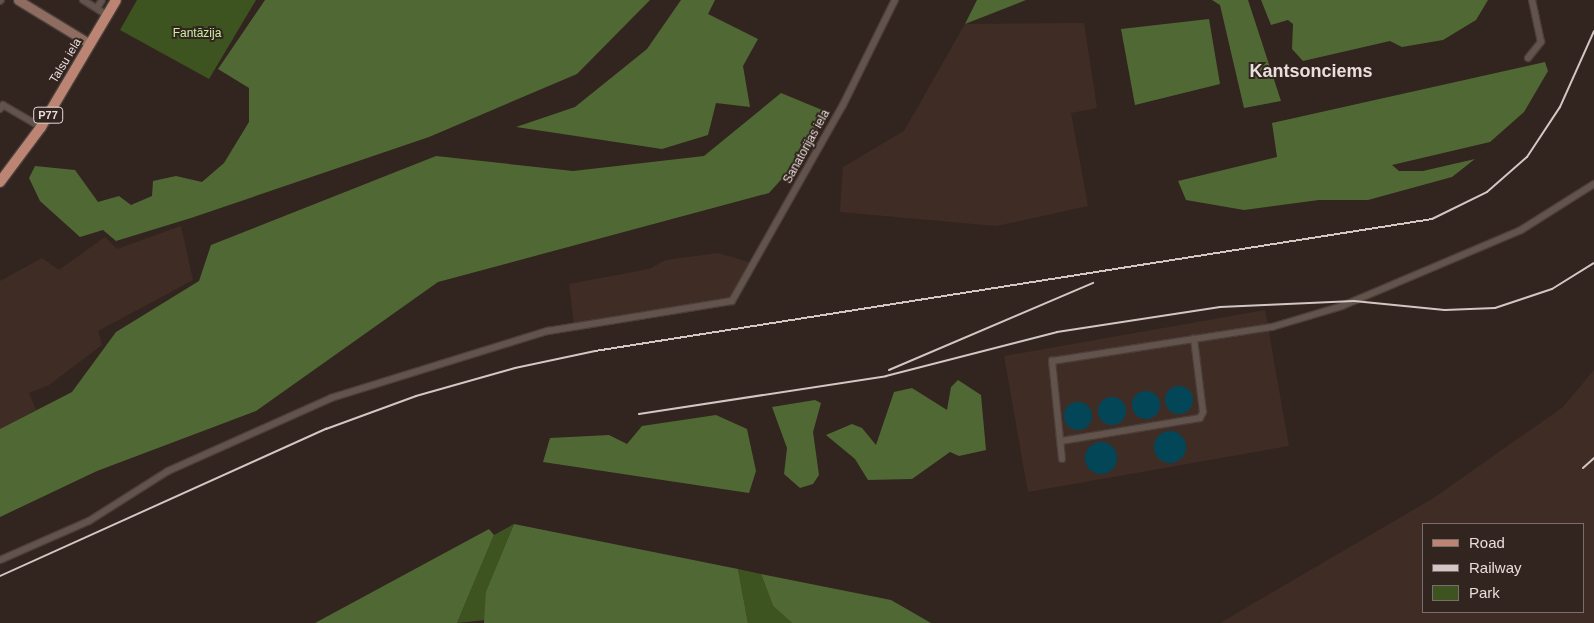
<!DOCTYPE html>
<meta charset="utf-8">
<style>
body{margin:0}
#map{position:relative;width:1594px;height:623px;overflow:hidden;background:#32241f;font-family:Helvetica,sans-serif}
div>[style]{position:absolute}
.built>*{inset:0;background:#3f2d25;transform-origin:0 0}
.green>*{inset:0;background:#3d5421}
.forest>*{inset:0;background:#506934}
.water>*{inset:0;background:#034658}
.round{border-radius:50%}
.roads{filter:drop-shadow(1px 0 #4b3f3b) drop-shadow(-1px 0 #4b3f3b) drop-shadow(0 1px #4b3f3b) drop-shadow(0 -1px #4b3f3b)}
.street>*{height:6px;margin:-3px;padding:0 3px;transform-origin:3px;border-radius:3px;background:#63534d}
.secondary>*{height:9px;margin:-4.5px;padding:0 4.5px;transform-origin:4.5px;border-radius:4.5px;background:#8f6c60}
.primary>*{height:10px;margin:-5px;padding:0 5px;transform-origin:5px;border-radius:5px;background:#bc8573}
.rail>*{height:2px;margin:-1px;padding:0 1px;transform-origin:1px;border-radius:1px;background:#d2c7c4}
span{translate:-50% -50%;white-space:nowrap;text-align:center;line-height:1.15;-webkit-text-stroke:4px #32241f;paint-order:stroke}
.shield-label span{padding:1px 4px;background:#32241f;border:1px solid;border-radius:4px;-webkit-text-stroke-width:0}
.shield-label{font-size:11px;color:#e8dedb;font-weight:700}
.park-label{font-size:12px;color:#caf1a1}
.street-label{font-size:12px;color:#e8dedb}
.district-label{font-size:18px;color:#e8dedb;font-weight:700}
.legend{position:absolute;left:1422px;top:523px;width:162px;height:90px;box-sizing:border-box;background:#32241f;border:1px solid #7b6e6a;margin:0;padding:6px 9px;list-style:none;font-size:15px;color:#e8dedb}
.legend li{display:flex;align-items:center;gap:10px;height:25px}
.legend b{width:25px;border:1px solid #7b6e6a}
</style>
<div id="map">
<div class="built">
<div style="clip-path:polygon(1084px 23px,1097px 108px,1071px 113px,1088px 206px,996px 226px,840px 212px,843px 167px,904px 131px,965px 24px)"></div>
<div style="clip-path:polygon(181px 226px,193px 280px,98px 331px,102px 345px,49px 385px,29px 393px,36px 410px,0 429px,0 281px,42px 258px,59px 270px,105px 237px,117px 249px)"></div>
<div style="clip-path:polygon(718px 253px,749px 262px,729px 299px,574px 324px,569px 284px,649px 269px,666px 260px)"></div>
<div style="left:1265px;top:310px;width:138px;height:265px;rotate:80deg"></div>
<div style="clip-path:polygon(evenodd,1594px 370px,1594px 623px,1220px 623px,1432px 499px,1563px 407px,1594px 370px,1423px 524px,1583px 524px,1583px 612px,1423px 612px,1423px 524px)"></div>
</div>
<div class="green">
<div style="clip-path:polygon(137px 0,256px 0,209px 79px,120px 30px)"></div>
<div style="clip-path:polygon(514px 524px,486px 591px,486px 620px,457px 623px,494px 535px)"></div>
<div style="clip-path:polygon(738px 569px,761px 574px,773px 606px,792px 623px,748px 623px)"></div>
</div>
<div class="forest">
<div style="clip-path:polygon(265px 0,650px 0,577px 74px,429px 137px,191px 218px,116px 241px,103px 230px,80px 237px,40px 201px,29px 178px,35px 166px,75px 170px,98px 202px,119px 196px,131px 205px,152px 196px,153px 181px,176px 176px,202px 182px,224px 163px,249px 122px,249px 88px,218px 69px)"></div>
<div style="clip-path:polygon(681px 0,715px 0,708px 14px,758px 39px,743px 66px,750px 107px,716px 103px,708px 135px,662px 149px,516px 127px,575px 107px,647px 49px)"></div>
<div style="clip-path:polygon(977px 0,1026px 0,965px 24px)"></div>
<div style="clip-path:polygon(1212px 0,1248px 0,1281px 101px,1244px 108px,1220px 5px)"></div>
<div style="clip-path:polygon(1261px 0,1488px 0,1476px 20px,1443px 40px,1402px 47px,1390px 41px,1303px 61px,1292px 49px,1293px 24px,1288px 20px,1271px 25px)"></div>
<div style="clip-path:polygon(1209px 19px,1220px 84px,1135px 105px,1121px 29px)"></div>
<div style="clip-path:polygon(1545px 62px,1548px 71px,1524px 112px,1490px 142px,1392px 165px,1399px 171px,1423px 171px,1475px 159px,1452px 177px,1368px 200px,1319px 200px,1244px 210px,1186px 200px,1178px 181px,1277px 157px,1272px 123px)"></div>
<div style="clip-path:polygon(781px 93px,827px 112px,806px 152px,769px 193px,438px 282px,256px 411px,97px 471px,0 517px,0 429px,72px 392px,116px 332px,199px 281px,211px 245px,436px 156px,573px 171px,704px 156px)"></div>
<div style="clip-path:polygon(958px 380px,981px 395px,986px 450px,959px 456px,950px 452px,912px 479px,868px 480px,855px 459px,826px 435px,852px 424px,862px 428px,876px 445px,894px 392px,912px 388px,947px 410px,951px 387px)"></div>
<div style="clip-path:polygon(815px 400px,821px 403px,813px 432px,819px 475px,813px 484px,800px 488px,784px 474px,787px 448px,772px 407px)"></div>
<div style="clip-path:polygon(716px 415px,747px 429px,756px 471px,749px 493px,543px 462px,550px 438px,609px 435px,627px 444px,642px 426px)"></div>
<div style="clip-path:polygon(514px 524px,738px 569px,748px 623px,484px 623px,486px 591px)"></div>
<div style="clip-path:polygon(489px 529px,494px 535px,457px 623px,315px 623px)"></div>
<div style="clip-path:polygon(761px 574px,891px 600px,931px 623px,792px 623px,773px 606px)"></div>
</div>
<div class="water">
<div class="round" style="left:1165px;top:386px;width:28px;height:28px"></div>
<div class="round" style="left:1132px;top:391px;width:28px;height:28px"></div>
<div class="round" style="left:1098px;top:397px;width:28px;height:28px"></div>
<div class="round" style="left:1064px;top:402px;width:28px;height:28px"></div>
<div class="round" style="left:1154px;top:431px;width:32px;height:32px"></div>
<div class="round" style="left:1085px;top:442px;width:32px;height:32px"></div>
</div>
<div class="roads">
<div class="street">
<div style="left:83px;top:0;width:28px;rotate:32deg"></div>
<div style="left:0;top:1px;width:1px;rotate:-45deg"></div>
<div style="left:97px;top:8px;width:9px;rotate:-58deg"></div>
<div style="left:1528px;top:58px;width:21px;rotate:-51deg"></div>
<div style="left:1541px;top:42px;width:43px;rotate:-102.1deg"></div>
<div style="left:0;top:109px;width:5px;rotate:-53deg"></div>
<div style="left:3px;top:105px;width:44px;rotate:30.1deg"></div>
<div style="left:1061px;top:441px;width:141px;rotate:-9.4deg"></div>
<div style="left:1200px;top:418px;width:7px;rotate:-63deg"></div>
<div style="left:1203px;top:412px;width:74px;rotate:-97deg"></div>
<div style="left:1062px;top:459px;width:99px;rotate:-95.8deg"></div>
<div style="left:1052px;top:361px;width:223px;rotate:-8.8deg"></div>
<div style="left:1272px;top:327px;width:73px;rotate:-16.7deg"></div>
<div style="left:1342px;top:306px;width:194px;rotate:-23deg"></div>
<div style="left:1521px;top:230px;width:86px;rotate:-32.2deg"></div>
<div style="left:0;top:560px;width:97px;rotate:-23.7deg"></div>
<div style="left:89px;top:521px;width:93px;rotate:-32.3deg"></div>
<div style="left:168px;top:471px;width:179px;rotate:-24.1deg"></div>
<div style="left:331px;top:398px;width:227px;rotate:-17.2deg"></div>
<div style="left:548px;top:331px;width:186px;rotate:-9.3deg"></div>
<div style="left:732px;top:301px;width:225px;rotate:-60.5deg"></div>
<div style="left:843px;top:105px;width:117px;rotate:-63.7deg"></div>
</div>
<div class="secondary">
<div style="left:18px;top:0;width:84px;rotate:31.4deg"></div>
</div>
<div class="primary">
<div style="left:0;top:182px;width:69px;rotate:-53.3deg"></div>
<div style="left:41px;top:127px;width:147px;rotate:-59.4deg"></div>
</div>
</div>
<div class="rail">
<div style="left:889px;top:370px;width:222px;rotate:-23.1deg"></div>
<div style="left:639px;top:414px;width:250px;rotate:-8.7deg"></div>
<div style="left:886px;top:376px;width:177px;rotate:-14.4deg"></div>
<div style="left:1057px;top:332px;width:165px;rotate:-8.7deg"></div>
<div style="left:1220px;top:307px;width:134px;rotate:-2.6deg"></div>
<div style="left:1354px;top:301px;width:91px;rotate:5.6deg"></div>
<div style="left:1445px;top:310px;width:50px;rotate:-2.3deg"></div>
<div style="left:1495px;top:308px;width:60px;rotate:-18.4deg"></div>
<div style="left:1552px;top:289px;width:49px;rotate:-31.8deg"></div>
<div style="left:1583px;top:468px;width:15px;rotate:-42deg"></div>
<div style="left:0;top:576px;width:358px;rotate:-24.3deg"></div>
<div style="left:326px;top:429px;width:96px;rotate:-20.1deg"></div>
<div style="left:416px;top:396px;width:103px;rotate:-15.8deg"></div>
<div style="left:515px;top:368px;width:82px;rotate:-12deg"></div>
<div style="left:595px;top:351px;width:847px;rotate:-8.96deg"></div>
<div style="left:1432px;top:219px;width:61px;rotate:-26.1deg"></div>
<div style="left:1487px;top:192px;width:53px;rotate:-41.2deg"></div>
<div style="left:1527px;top:157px;width:60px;rotate:-56.6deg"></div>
<div style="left:1560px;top:107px;width:83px;rotate:-65.9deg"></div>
</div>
<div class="shield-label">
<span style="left:48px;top:115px">P77</span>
</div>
<div class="park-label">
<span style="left:197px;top:34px">Fantāzija</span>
</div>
<div class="street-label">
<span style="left:66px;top:61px;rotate:-59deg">Talsu iela</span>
<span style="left:807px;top:147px;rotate:-61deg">Sanatorijas iela</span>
</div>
<div class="district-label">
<span style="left:1311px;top:71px">Kantsonciems</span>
</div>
<ul class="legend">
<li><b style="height:6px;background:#bc8573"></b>Road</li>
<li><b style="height:6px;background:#d2c7c4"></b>Railway</li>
<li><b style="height:14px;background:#3d5421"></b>Park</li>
</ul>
</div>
